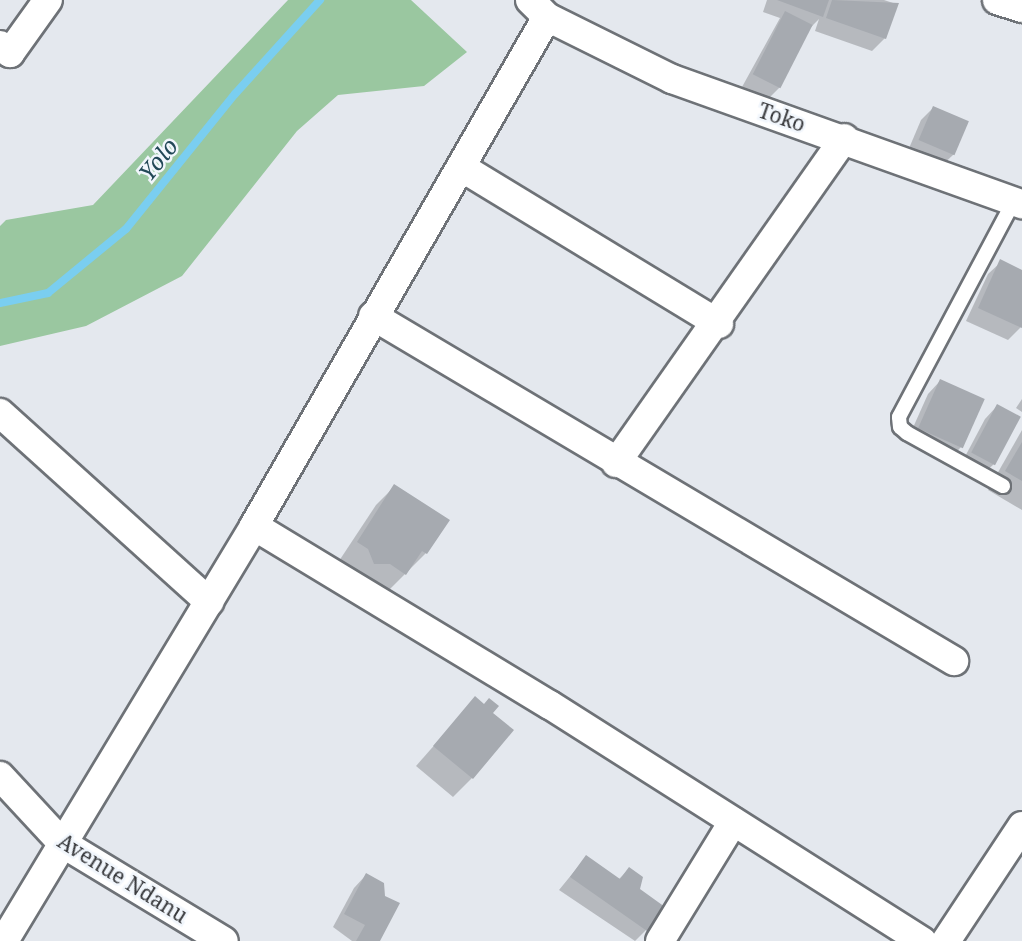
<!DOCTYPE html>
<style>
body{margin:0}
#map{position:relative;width:1022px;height:941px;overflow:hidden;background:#e4e8ee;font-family:"Noto Serif",serif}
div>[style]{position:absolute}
.green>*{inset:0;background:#9ac7a0}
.shadow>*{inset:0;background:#0003}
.stream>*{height:8px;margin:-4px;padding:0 4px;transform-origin:4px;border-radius:4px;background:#7acef0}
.building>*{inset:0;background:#a6aab0;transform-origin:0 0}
.roads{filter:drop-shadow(2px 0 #6e7277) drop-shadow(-2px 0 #6e7277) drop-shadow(0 2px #6e7277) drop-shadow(0 -2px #6e7277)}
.lane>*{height:14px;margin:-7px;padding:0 7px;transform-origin:7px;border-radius:7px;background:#fff}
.street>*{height:28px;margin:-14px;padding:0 14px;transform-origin:14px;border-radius:14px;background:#fff}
span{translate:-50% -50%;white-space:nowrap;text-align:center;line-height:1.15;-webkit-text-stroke:5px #f1f6fc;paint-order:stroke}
.street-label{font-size:21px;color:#37383b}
.water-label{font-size:23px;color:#224857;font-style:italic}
</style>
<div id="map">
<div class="green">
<div style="clip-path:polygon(288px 0,411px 0,467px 52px,424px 86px,338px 95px,297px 131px,182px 276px,86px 326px,0 346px,0 226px,6px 220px,93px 205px)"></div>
</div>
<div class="shadow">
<div style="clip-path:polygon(767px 0,884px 0,896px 4px,885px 38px,872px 51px,815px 31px,819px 19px,809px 29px,780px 87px,767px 100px,742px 87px,780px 18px,763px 12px)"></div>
<div style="clip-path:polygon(933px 108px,967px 122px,953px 155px,940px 167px,907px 153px,921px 120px)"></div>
<div style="clip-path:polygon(1001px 262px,1022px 271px,1022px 326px,1008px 340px,966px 321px,988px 274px)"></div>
<div style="clip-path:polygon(940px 381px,961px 447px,949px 460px,907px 441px,928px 394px)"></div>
<div style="clip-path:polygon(1022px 399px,1022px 412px,1016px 408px)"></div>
<div style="clip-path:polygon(997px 406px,994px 464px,981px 476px,960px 466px,985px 419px)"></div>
<div style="clip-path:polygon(1022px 430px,1022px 510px,988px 490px)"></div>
<div style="clip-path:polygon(395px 486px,447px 521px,426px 553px,386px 593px,339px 561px,376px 505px)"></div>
<div style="clip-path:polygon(475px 699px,491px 714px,472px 778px,453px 797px,416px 766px)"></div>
<div style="clip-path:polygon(586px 857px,618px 880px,629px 869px,646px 930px,635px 941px,559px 890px)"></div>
<div style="clip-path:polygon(366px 875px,378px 941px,352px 941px,333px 927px,354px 888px)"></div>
</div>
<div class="stream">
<div style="left:0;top:303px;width:49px;rotate:-11.8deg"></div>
<div style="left:48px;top:293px;width:101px;rotate:-39.4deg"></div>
<div style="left:126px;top:229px;width:174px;rotate:-51.1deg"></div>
<div style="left:235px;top:94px;width:127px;rotate:-47.9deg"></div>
</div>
<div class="building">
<div style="clip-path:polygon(777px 0,829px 0,823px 17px)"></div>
<div style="clip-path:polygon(832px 0,899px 3px,886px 39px,826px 18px)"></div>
<div style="left:785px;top:11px;width:31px;height:71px;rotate:27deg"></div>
<div style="left:933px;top:106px;width:39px;height:37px;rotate:23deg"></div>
<div style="clip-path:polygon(1000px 259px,1022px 270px,1022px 328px,978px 308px)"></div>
<div style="left:940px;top:379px;width:49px;height:54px;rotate:24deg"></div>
<div style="left:997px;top:404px;width:27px;height:55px;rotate:28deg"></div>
<div style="clip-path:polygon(1022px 442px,1022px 481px,1005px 471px)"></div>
<div style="clip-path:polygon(394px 484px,450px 520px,427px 554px,422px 551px,406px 575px,390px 564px,374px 564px,368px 549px,357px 542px)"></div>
<div style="clip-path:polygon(475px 696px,484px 704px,489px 698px,499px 706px,493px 713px,514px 730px,473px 779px,433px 746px)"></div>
<div style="clip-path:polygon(586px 855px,620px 879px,629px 867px,643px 877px,640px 889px,665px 907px,647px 931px,570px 877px)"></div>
<div style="clip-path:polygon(366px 873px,384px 883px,385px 896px,400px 903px,380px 941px,356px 941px,365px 925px,344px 914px)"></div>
</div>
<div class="roads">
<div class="lane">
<div style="left:1003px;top:486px;width:110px;rotate:-151.1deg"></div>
<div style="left:907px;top:433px;width:9px;rotate:-139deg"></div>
<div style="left:900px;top:427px;width:10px;rotate:-96deg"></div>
<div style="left:899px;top:417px;width:245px;rotate:-62deg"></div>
</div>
<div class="street">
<div style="left:530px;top:0;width:24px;rotate:45deg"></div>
<div style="left:547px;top:17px;width:140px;rotate:26.4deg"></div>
<div style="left:672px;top:79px;width:372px;rotate:19.7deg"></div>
<div style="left:997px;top:0;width:26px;rotate:18deg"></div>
<div style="left:0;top:45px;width:13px;rotate:39deg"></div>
<div style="left:10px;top:53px;width:65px;rotate:-54.4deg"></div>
<div style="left:461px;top:167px;width:302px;rotate:31.3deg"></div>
<div style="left:373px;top:316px;width:676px;rotate:30.7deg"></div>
<div style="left:0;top:413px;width:282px;rotate:42.1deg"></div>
<div style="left:616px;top:463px;width:397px;rotate:-54.9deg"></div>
<div style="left:254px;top:526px;width:346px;rotate:31.2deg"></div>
<div style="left:550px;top:705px;width:441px;rotate:32.4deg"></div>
<div style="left:0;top:776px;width:91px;rotate:47.2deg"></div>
<div style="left:62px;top:843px;width:189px;rotate:31.2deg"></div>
<div style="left:4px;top:941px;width:484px;rotate:-58.9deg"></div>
<div style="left:254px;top:526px;width:587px;rotate:-60.07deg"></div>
<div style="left:660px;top:941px;width:140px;rotate:-58.5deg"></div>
<div style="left:946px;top:941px;width:138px;rotate:-56.5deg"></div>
</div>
</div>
<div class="street-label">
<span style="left:782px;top:117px;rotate:19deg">Toko</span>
<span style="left:123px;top:878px;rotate:32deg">Avenue Ndanu</span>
</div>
<div class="water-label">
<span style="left:158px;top:159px;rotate:-51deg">Yolo</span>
</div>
</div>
